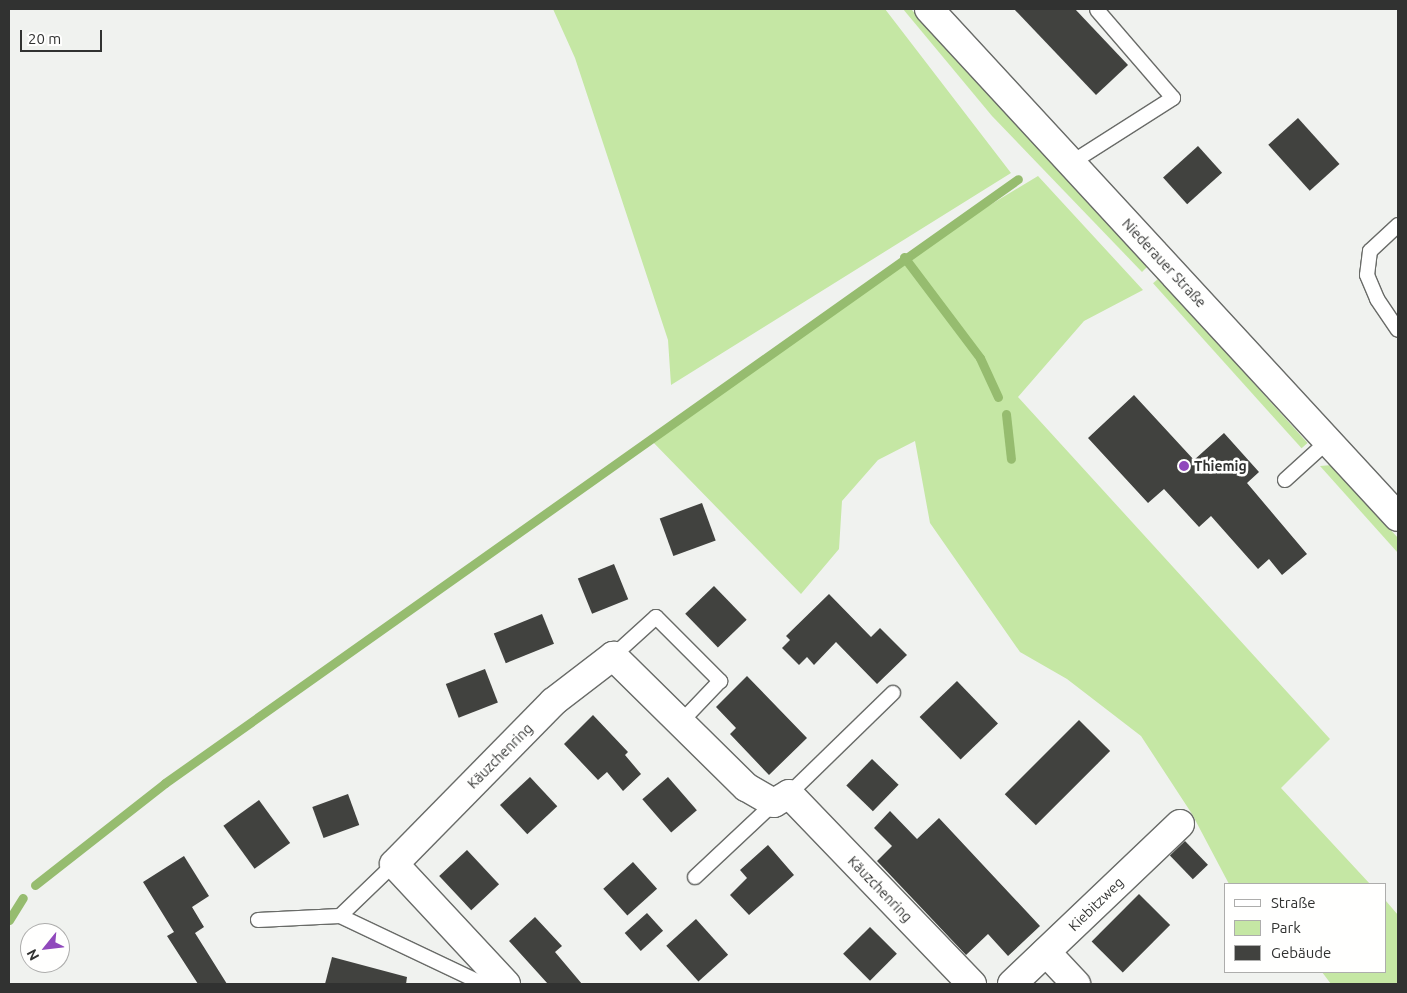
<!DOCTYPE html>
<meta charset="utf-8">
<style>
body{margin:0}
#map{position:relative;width:1407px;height:993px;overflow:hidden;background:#f0f2ef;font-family:Ubuntu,sans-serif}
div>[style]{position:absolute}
.green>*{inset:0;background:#c5e7a4;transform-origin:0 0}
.stream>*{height:9px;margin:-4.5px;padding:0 4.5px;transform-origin:4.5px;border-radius:4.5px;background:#96bc6f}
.building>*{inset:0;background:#41423f;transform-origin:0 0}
.roads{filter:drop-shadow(1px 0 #696b68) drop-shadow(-1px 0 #696b68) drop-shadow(0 1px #696b68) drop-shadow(0 -1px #696b68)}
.service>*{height:14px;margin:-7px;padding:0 7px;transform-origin:7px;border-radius:7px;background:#fff}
.minor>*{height:28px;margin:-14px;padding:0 14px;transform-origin:14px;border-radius:14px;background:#fff}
.secondary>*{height:28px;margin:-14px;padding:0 14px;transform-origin:14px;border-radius:14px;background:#fff}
.dots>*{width:14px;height:14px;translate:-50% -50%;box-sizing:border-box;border:2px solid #fffffe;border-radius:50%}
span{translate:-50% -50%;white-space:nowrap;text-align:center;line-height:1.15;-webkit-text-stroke:5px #fffffe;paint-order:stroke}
.street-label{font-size:14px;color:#313231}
.poi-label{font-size:14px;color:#313231;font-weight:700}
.left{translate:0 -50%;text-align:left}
.frame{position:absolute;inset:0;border:10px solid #313231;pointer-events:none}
.legend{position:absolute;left:1224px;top:883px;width:162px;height:90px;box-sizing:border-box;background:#fffffe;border:1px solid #adadac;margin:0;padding:6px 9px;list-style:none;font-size:15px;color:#313231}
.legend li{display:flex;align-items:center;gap:10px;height:25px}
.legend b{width:25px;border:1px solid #adadac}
.north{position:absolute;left:20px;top:923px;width:50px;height:50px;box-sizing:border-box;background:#fffffe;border:1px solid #adadac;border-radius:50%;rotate:241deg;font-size:14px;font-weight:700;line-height:20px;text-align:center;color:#313231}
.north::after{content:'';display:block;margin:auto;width:18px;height:22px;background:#9049bc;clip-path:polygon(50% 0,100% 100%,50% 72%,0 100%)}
.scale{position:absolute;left:20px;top:30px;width:82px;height:22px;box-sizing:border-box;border:2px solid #313231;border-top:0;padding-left:6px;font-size:15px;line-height:18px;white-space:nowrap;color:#313231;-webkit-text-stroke:4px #fffffe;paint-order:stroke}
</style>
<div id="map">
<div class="green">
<div style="clip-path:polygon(553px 9px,885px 9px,1011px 173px,671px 385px,668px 340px,575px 58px)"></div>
<div style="clip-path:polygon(903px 9px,911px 9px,1148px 266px,1142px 272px,992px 116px)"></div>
<div style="clip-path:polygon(1038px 176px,1143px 290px,1084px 321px,1018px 397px,1330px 739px,1281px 788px,1370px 884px,1229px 884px,1192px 814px,1141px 736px,1067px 679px,1020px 652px,930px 523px,915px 441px,878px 460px,842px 501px,839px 549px,801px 594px,649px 438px,904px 257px)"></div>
<div style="left:1159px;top:278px;width:222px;height:8px;rotate:48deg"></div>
<div style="clip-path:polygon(1332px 465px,1398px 538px,1398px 553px,1320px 466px)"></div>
<div style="clip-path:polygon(1386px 901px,1398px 915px,1398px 984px,1331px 984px,1322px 972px,1386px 972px)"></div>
</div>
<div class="stream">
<div style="left:904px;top:257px;width:126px;rotate:53deg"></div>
<div style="left:980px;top:358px;width:43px;rotate:65.2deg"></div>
<div style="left:1006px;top:414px;width:45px;rotate:83.7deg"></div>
<div style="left:35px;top:885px;width:165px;rotate:-38.1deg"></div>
<div style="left:165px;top:783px;width:1045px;rotate:-35.3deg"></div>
<div style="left:9px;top:920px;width:26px;rotate:-58deg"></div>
</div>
<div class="building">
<div style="clip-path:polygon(1014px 9px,1075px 9px,1128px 65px,1096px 95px)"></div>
<div style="left:1298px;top:118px;width:62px;height:40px;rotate:48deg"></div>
<div style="left:1198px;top:146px;width:36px;height:47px;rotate:48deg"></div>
<div style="clip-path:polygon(1134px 395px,1194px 460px,1224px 433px,1259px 472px,1247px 483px,1307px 554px,1282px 575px,1269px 559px,1258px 569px,1211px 516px,1199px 527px,1164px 489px,1148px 503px,1088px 438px)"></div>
<div style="left:702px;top:503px;width:40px;height:45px;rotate:70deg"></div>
<div style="left:614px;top:564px;width:38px;height:39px;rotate:68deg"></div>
<div style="left:714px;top:586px;width:47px;height:40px;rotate:46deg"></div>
<div style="clip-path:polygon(829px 594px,871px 637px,880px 628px,907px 655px,877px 684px,836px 642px,814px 665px,807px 657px,799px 665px,782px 648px,790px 640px,786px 636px)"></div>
<div style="left:542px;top:614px;width:32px;height:52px;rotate:68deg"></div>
<div style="left:485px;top:669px;width:36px;height:42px;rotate:69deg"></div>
<div style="clip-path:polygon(747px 676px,807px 738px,769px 775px,730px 734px,736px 728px,716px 707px)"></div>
<div style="left:957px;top:681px;width:59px;height:52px;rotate:46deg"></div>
<div style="clip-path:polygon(593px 715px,628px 752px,625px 755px,641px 774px,623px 791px,607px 772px,598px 780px,564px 744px)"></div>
<div style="left:1079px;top:720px;width:44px;height:105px;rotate:45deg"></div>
<div style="left:872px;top:759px;width:37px;height:37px;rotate:44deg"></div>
<div style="left:530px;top:777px;width:40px;height:41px;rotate:47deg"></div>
<div style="left:668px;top:777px;width:44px;height:34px;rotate:49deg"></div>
<div style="left:348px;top:794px;width:33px;height:38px;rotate:70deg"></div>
<div style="left:259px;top:800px;width:53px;height:44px;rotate:54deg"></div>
<div style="clip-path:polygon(890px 811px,917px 839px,939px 818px,1040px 926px,1008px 956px,988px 934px,966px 955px,877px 861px,892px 846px,874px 828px)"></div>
<div style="left:1185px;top:841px;width:33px;height:21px;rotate:46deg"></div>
<div style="clip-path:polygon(768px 845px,794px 875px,749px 915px,730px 895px,747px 878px,740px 870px)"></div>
<div style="left:467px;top:850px;width:47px;height:38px;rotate:47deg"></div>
<div style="clip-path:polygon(184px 856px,209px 896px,192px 907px,204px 927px,195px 933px,227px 984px,198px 984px,167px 936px,174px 932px,143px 882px)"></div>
<div style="left:633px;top:862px;width:36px;height:40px;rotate:48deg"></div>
<div style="left:1139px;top:894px;width:44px;height:67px;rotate:45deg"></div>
<div style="left:647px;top:913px;width:24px;height:30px;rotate:48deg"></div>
<div style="clip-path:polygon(535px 917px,562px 946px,555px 952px,582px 984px,548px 984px,509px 941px)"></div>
<div style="left:696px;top:919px;width:48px;height:40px;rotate:48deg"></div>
<div style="left:870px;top:927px;width:38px;height:38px;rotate:45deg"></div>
<div style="clip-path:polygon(332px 957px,407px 977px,406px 984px,325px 984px)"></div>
</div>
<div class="roads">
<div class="service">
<div style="left:1071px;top:163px;width:121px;rotate:-32.5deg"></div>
<div style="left:1173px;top:98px;width:116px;rotate:-130.8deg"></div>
<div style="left:1398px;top:225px;width:38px;rotate:137deg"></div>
<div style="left:1370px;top:251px;width:24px;rotate:97deg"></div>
<div style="left:1367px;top:275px;width:26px;rotate:67deg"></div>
<div style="left:1377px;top:299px;width:37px;rotate:56deg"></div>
<div style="left:1285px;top:480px;width:58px;rotate:-42.2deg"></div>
<div style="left:613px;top:656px;width:58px;rotate:-42.2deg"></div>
<div style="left:656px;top:617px;width:91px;rotate:45deg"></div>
<div style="left:720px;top:681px;width:57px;rotate:133.6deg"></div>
<div style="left:789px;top:794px;width:145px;rotate:-44.2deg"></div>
<div style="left:695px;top:877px;width:108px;rotate:-43.1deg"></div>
<div style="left:340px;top:916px;width:75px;rotate:-43.9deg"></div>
<div style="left:258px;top:920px;width:82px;rotate:-2.8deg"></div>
<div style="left:340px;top:916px;width:158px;rotate:25.4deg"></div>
</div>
<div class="minor">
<div style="left:1046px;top:952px;width:44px;rotate:46.8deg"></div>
<div style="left:506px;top:984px;width:164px;rotate:-133deg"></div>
<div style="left:394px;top:864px;width:227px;rotate:-45.5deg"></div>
<div style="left:553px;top:702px;width:76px;rotate:-37.5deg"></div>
<div style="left:613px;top:656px;width:187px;rotate:44.6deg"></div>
<div style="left:746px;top:787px;width:32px;rotate:30deg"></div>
<div style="left:774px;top:803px;width:17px;rotate:-31deg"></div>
<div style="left:789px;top:794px;width:264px;rotate:46.1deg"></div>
<div style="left:1012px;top:984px;width:232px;rotate:-43.6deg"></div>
</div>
<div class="secondary">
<div style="left:929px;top:9px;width:691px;rotate:47.29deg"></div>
</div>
</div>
<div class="dots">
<div style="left:1184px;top:466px;background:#9049bc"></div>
</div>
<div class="street-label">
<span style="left:1164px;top:263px;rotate:47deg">Niederauer Straße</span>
<span style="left:500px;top:756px;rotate:-45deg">Käuzchenring</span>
<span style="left:880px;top:889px;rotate:46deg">Käuzchenring</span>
<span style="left:1096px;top:904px;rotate:-44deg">Kiebitzweg</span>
</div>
<div class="poi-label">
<span class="left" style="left:1194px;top:466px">Thiemig</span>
</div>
<div class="frame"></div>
<ul class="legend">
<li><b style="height:6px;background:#fff"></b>Straße</li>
<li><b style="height:14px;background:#c5e7a4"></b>Park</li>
<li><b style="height:14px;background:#41423f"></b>Gebäude</li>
</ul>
<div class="north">N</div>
<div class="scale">20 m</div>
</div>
